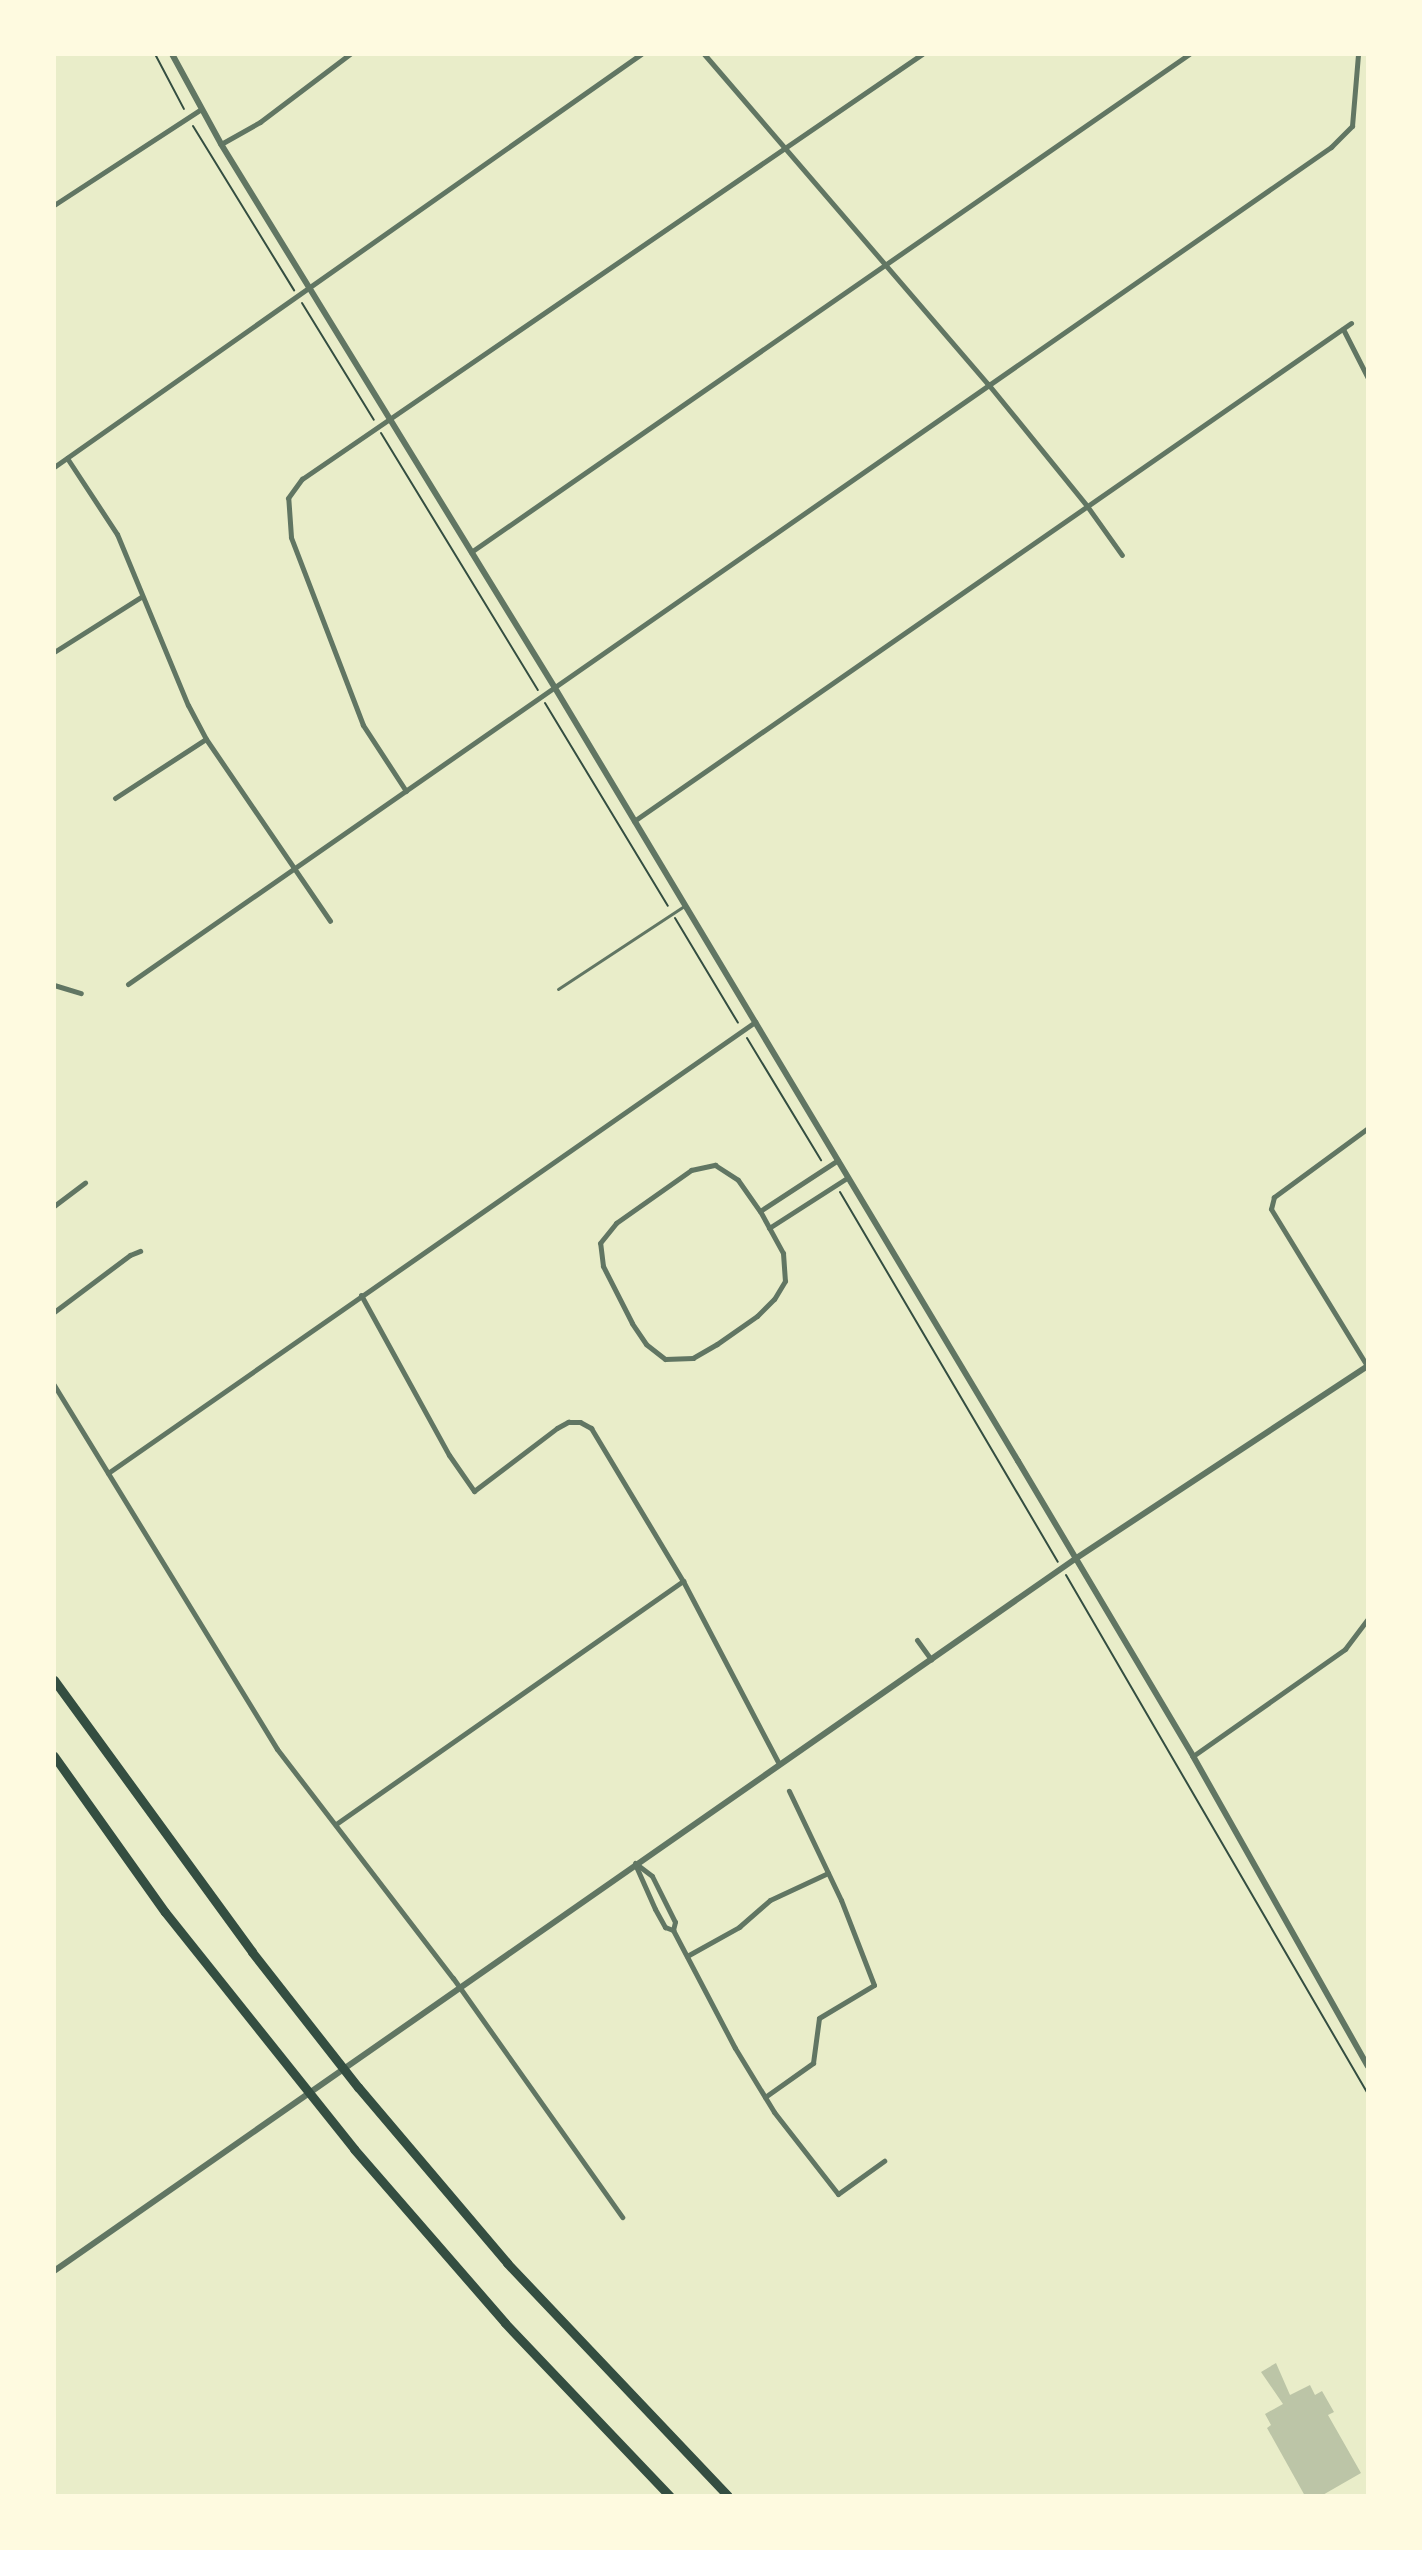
<!DOCTYPE html>
<html>
<head>
<meta charset="utf-8">
<style>
	body { margin:0 }
	#map { position:relative; width:1422px; height:2550px; overflow:hidden; background:#e9edc9; font-family:Raleway,sans-serif }
	div>[style] { position:absolute }
	[style*='--x'] { left:calc(var(--x)*1px); top:calc(var(--y)*1px); width:calc(var(--w)*1px); rotate:calc(var(--a)*1deg) }
	.building>* { inset:0; background:#bcc5a7 }
	.path>* { height:2px; margin:-1px; padding:0 1px; transform-origin:1px; border-radius:1px; background:#344e41 }
	.service>* { height:3px; margin:-1.5px; padding:0 1.5px; transform-origin:1.5px; border-radius:1.5px; background:#617663 }
	.minor>* { height:5px; margin:-2.5px; padding:0 2.5px; transform-origin:2.5px; border-radius:2.5px; background:#617663 }
	.tertiary>* { height:6px; margin:-3px; padding:0 3px; transform-origin:3px; border-radius:3px; background:#617663 }
	.motorway>* { height:9px; margin:-4.5px; padding:0 4.5px; transform-origin:4.5px; border-radius:4.5px; background:#344e41 }
	span { translate:-50% -50%; white-space:nowrap; text-align:center; line-height:1.15; -webkit-text-stroke:6px #fefae0; paint-order:stroke }
	.frame { position:absolute; inset:0; border:56px solid #fefae0; pointer-events:none }
</style>
</head>
<body>
<div id="map">
	<div class="building">
		<i style="clip-path:polygon(1276px 2363px,1290px 2395px,1310px 2385px,1315px 2395px,1322px 2391px,1334px 2412px,1328px 2415px,1361px 2473px,1321px 2496px,1305px 2496px,1267px 2428px,1271px 2425px,1265px 2414px,1283px 2404px,1261px 2372px)"></i>
	</div>
	<div class="path">
		<i style="--x:155;--y:54;--w:62;--a:62.2"></i>
		<i style="--x:193;--y:126;--w:193;--a:58.4"></i>
		<i style="--x:302;--y:303;--w:137;--a:58.4"></i>
		<i style="--x:381;--y:433;--w:301;--a:58.6"></i>
		<i style="--x:545;--y:703;--w:237;--a:58.8"></i>
		<i style="--x:675;--y:918;--w:122;--a:59"></i>
		<i style="--x:747;--y:1038;--w:143;--a:58.8"></i>
		<i style="--x:840;--y:1192;--w:429;--a:59.5"></i>
		<i style="--x:1066;--y:1575;--w:600;--a:59.81"></i>
	</div>
	<div class="service">
		<i style="--x:558;--y:989;--w:151;--a:-33.4"></i>
	</div>
	<div class="minor">
		<i style="--x:704;--y:54;--w:435;--a:49.3"></i>
		<i style="--x:988;--y:384;--w:157;--a:50.9"></i>
		<i style="--x:1087;--y:506;--w:60;--a:54.5"></i>
		<i style="--x:221;--y:144;--w:45;--a:-29.4"></i>
		<i style="--x:260;--y:122;--w:113;--a:-37.1"></i>
		<i style="--x:54;--y:205;--w:176;--a:-33.1"></i>
		<i style="--x:1343;--y:329;--w:55;--a:63"></i>
		<i style="--x:67;--y:458;--w:91;--a:56.7"></i>
		<i style="--x:117;--y:534;--w:185;--a:67.5"></i>
		<i style="--x:188;--y:705;--w:38;--a:62"></i>
		<i style="--x:206;--y:739;--w:220;--a:55.7"></i>
		<i style="--x:54;--y:467;--w:718;--a:-35.13"></i>
		<i style="--x:471;--y:552;--w:874;--a:-34.74"></i>
		<i style="--x:54;--y:652;--w:103;--a:-32.3"></i>
		<i style="--x:406;--y:791;--w:79;--a:-123.1"></i>
		<i style="--x:363;--y:725;--w:201;--a:-111"></i>
		<i style="--x:291;--y:537;--w:39;--a:-94"></i>
		<i style="--x:288;--y:498;--w:24;--a:-54"></i>
		<i style="--x:302;--y:479;--w:752;--a:-34.43"></i>
		<i style="--x:115;--y:798;--w:108;--a:-33"></i>
		<i style="--x:634;--y:821;--w:873;--a:-34.78"></i>
		<i style="--x:128;--y:984;--w:1466;--a:-34.83"></i>
		<i style="--x:1331;--y:147;--w:30;--a:-45"></i>
		<i style="--x:1352;--y:126;--w:72;--a:-85.2"></i>
		<i style="--x:54;--y:985;--w:28;--a:17"></i>
		<i style="--x:1368;--y:1128;--w:117;--a:143.7"></i>
		<i style="--x:1274;--y:1197;--w:12;--a:104"></i>
		<i style="--x:1271;--y:1209;--w:185;--a:58.5"></i>
		<i style="--x:715;--y:1165;--w:27;--a:33"></i>
		<i style="--x:738;--y:1180;--w:38;--a:55"></i>
		<i style="--x:760;--y:1211;--w:48;--a:61.3"></i>
		<i style="--x:783;--y:1253;--w:28;--a:86"></i>
		<i style="--x:785;--y:1281;--w:21;--a:121"></i>
		<i style="--x:774;--y:1299;--w:24;--a:135"></i>
		<i style="--x:757;--y:1316;--w:49;--a:145"></i>
		<i style="--x:717;--y:1344;--w:28;--a:150"></i>
		<i style="--x:693;--y:1358;--w:28;--a:178"></i>
		<i style="--x:665;--y:1359;--w:24;--a:-142"></i>
		<i style="--x:646;--y:1344;--w:25;--a:-124"></i>
		<i style="--x:632;--y:1323;--w:64;--a:-117"></i>
		<i style="--x:603;--y:1266;--w:23;--a:-97"></i>
		<i style="--x:600;--y:1243;--w:26;--a:-51"></i>
		<i style="--x:616;--y:1223;--w:92;--a:-35.2"></i>
		<i style="--x:691;--y:1170;--w:25;--a:-12"></i>
		<i style="--x:54;--y:1206;--w:39;--a:-37"></i>
		<i style="--x:760;--y:1211;--w:93;--a:-33.2"></i>
		<i style="--x:769;--y:1228;--w:93;--a:-32.7"></i>
		<i style="--x:361;--y:1295;--w:183;--a:61.2"></i>
		<i style="--x:449;--y:1455;--w:44;--a:55.2"></i>
		<i style="--x:474;--y:1491;--w:104;--a:-37.2"></i>
		<i style="--x:557;--y:1428;--w:13;--a:-29"></i>
		<i style="--x:568;--y:1422;--w:12;--a:0"></i>
		<i style="--x:580;--y:1422;--w:13;--a:29"></i>
		<i style="--x:591;--y:1428;--w:179;--a:59"></i>
		<i style="--x:683;--y:1581;--w:207;--a:62.3"></i>
		<i style="--x:54;--y:1312;--w:95;--a:-36.9"></i>
		<i style="--x:130;--y:1255;--w:11;--a:-22"></i>
		<i style="--x:54;--y:1385;--w:427;--a:58.5"></i>
		<i style="--x:277;--y:1749;--w:289;--a:52.5"></i>
		<i style="--x:453;--y:1978;--w:293;--a:54.7"></i>
		<i style="--x:108;--y:1473;--w:789;--a:-34.88"></i>
		<i style="--x:917;--y:1640;--w:24;--a:54"></i>
		<i style="--x:1193;--y:1756;--w:186;--a:-35.1"></i>
		<i style="--x:1345;--y:1649;--w:38;--a:-53"></i>
		<i style="--x:336;--y:1824;--w:424;--a:-35"></i>
		<i style="--x:635;--y:1863;--w:21;--a:37"></i>
		<i style="--x:652;--y:1876;--w:51;--a:63.4"></i>
		<i style="--x:675;--y:1922;--w:8;--a:104"></i>
		<i style="--x:673;--y:1930;--w:133;--a:62.3"></i>
		<i style="--x:735;--y:2048;--w:75;--a:58.6"></i>
		<i style="--x:774;--y:2112;--w:104;--a:52"></i>
		<i style="--x:838;--y:2194;--w:57;--a:-35.7"></i>
		<i style="--x:635;--y:1864;--w:49;--a:66"></i>
		<i style="--x:655;--y:1909;--w:21;--a:61"></i>
		<i style="--x:665;--y:1927;--w:9;--a:21"></i>
		<i style="--x:687;--y:1956;--w:60;--a:-29.1"></i>
		<i style="--x:739;--y:1927;--w:41;--a:-41.1"></i>
		<i style="--x:770;--y:1900;--w:64;--a:-25"></i>
		<i style="--x:765;--y:2097;--w:59;--a:-35.3"></i>
		<i style="--x:813;--y:2063;--w:45;--a:-82.4"></i>
		<i style="--x:819;--y:2018;--w:64;--a:-31"></i>
		<i style="--x:874;--y:1985;--w:91;--a:-111.2"></i>
		<i style="--x:841;--y:1900;--w:121;--a:-115.5"></i>
	</div>
	<div class="tertiary">
		<i style="--x:172;--y:54;--w:102;--a:61.4"></i>
		<i style="--x:221;--y:144;--w:638;--a:58.45"></i>
		<i style="--x:555;--y:688;--w:901;--a:59.08"></i>
		<i style="--x:1018;--y:1461;--w:343;--a:59.3"></i>
		<i style="--x:1193;--y:1756;--w:356;--a:60.6"></i>
		<i style="--x:54;--y:2271;--w:1245;--a:-34.89"></i>
		<i style="--x:1075;--y:1559;--w:351;--a:-33.4"></i>
	</div>
	<div class="motorway">
		<i style="--x:54;--y:1680;--w:336;--a:53.9"></i>
		<i style="--x:252;--y:1952;--w:172;--a:51.9"></i>
		<i style="--x:358;--y:2087;--w:231;--a:49.7"></i>
		<i style="--x:507;--y:2263;--w:321;--a:46.5"></i>
		<i style="--x:54;--y:1756;--w:191;--a:54.6"></i>
		<i style="--x:165;--y:1912;--w:303;--a:51.4"></i>
		<i style="--x:354;--y:2149;--w:230;--a:49"></i>
		<i style="--x:505;--y:2323;--w:239;--a:46.4"></i>
	</div>
	<div class="frame"></div>
</div>
</body>
</html>
